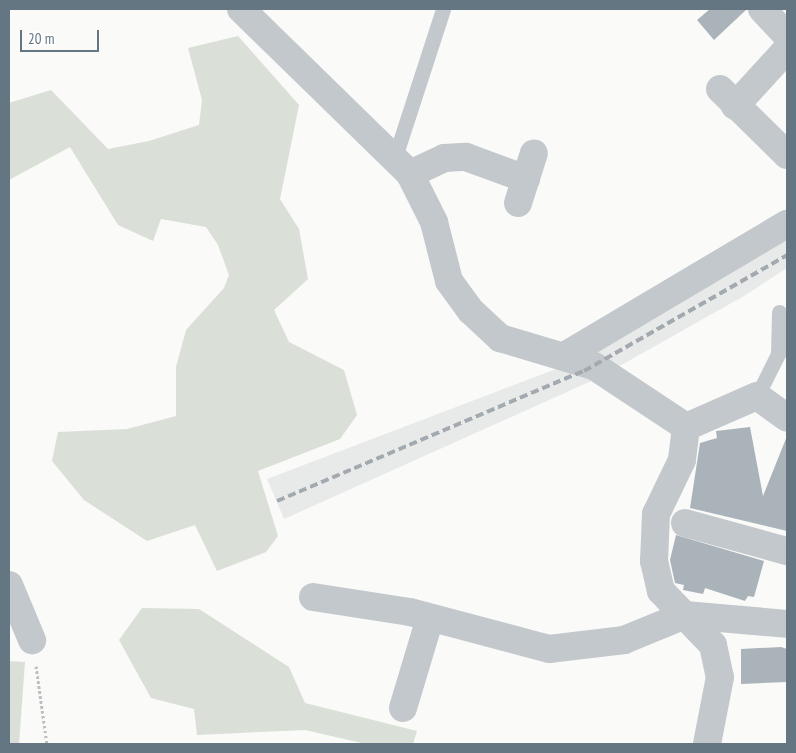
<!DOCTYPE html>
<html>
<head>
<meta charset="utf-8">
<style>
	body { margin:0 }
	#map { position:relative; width:796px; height:753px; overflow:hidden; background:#fafaf8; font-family:"PT Sans Narrow",sans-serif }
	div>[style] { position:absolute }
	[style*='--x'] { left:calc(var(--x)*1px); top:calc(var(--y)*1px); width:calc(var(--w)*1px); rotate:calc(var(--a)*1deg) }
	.built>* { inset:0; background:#e8e9e9 }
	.green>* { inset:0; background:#dadfd7 }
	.building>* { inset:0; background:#aab3b9 }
	.path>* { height:3px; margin-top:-1.5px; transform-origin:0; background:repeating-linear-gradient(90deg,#bbbfc2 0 2.5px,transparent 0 5px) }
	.service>* { height:15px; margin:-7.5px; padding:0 7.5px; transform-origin:7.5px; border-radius:7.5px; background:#c3c8cc }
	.minor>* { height:28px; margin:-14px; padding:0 14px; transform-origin:14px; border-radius:14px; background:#c3c8cc }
	.rail>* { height:4px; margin-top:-2px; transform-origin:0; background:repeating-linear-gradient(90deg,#a2aab0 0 8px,transparent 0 12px) }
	span { translate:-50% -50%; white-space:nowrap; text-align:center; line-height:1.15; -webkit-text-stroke:5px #fff; paint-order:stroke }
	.frame { position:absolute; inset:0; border:10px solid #657683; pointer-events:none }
	.scale { position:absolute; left:20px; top:30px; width:79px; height:22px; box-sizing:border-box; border:2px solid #657683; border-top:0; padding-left:6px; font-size:15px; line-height:18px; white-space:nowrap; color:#657683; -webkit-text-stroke:4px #fff; paint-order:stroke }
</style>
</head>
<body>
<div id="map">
	<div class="built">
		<i style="clip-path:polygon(787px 239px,787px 268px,744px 296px,616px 368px,597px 351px)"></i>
		<i style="clip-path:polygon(569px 364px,598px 378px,284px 519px,267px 479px)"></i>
	</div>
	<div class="green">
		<i style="clip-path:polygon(238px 36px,299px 105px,280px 199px,299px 229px,308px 279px,274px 310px,289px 342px,344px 370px,357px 415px,340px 439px,258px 471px,278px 536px,266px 552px,217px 571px,195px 525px,147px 541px,84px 500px,52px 461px,58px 432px,127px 429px,176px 416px,176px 367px,186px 330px,224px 288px,229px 275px,218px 245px,206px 227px,161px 219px,153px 241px,118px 225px,70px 147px,9px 180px,9px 103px,51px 90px,108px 149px,149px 141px,199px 125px,202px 100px,188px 48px)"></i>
		<i style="clip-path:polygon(142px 608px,199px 609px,289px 667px,305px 703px,417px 731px,413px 744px,366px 744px,305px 730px,197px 735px,194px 709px,151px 698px,119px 640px)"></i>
		<i style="clip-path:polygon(9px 661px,25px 662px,19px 744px,9px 744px)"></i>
	</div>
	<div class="building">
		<i style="clip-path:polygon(710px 9px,747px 9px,714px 40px,697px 20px)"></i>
		<i style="clip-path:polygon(750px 427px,763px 496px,787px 436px,787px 531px,690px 508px,700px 443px,717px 438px,716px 431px)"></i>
		<i style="clip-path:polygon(676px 535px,764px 561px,754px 597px,748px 596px,745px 601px,705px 588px,703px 594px,683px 590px,684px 585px,675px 583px,670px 560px)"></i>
		<i style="clip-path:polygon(781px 647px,787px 649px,787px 682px,741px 684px,741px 649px)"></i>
	</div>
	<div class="path">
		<i style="--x:36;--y:666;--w:79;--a:82"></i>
	</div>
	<div class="service">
		<i style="--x:395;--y:157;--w:156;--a:-72"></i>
		<i style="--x:757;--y:396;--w:47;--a:-63.4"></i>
		<i style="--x:778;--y:354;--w:42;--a:-88.6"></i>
	</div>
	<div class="minor">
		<i style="--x:241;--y:9;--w:236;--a:44.3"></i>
		<i style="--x:410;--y:174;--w:54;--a:63.4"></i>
		<i style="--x:434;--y:222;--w:61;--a:75.7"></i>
		<i style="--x:449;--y:281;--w:37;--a:54"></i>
		<i style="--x:471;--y:311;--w:40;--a:43"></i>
		<i style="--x:500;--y:338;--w:98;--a:16.6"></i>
		<i style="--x:594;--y:366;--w:110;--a:33.5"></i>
		<i style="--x:686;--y:427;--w:33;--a:97"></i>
		<i style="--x:682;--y:460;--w:60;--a:115.7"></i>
		<i style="--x:656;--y:514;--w:47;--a:92.4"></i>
		<i style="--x:654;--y:561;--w:31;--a:77"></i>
		<i style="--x:661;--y:591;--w:75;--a:46.1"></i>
		<i style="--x:713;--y:645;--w:33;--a:78"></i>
		<i style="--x:720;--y:677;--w:68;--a:101"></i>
		<i style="--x:762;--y:9;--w:37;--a:47"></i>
		<i style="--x:720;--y:89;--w:94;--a:44.6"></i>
		<i style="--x:735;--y:106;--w:77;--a:-47.6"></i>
		<i style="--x:410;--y:174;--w:38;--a:-25"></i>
		<i style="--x:444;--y:158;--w:22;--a:-3"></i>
		<i style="--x:466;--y:157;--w:64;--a:20.1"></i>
		<i style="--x:518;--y:203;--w:52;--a:-72.3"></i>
		<i style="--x:566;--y:355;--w:257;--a:-30.7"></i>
		<i style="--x:686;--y:427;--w:77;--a:-23.6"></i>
		<i style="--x:757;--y:396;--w:37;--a:36"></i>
		<i style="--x:685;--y:523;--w:106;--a:15.4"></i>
		<i style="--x:9;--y:585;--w:60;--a:67.3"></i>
		<i style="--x:313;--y:597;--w:98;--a:8.8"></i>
		<i style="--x:410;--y:612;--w:144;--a:14.9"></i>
		<i style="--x:549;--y:649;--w:76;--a:-6.8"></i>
		<i style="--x:624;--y:640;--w:66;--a:-22.3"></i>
		<i style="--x:685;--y:615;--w:102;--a:5"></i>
		<i style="--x:403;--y:708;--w:94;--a:-73.3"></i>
	</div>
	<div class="rail">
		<i style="--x:277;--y:501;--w:333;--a:-23"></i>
		<i style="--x:584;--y:371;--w:234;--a:-29.7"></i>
	</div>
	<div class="frame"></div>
	<div class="scale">20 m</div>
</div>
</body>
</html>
